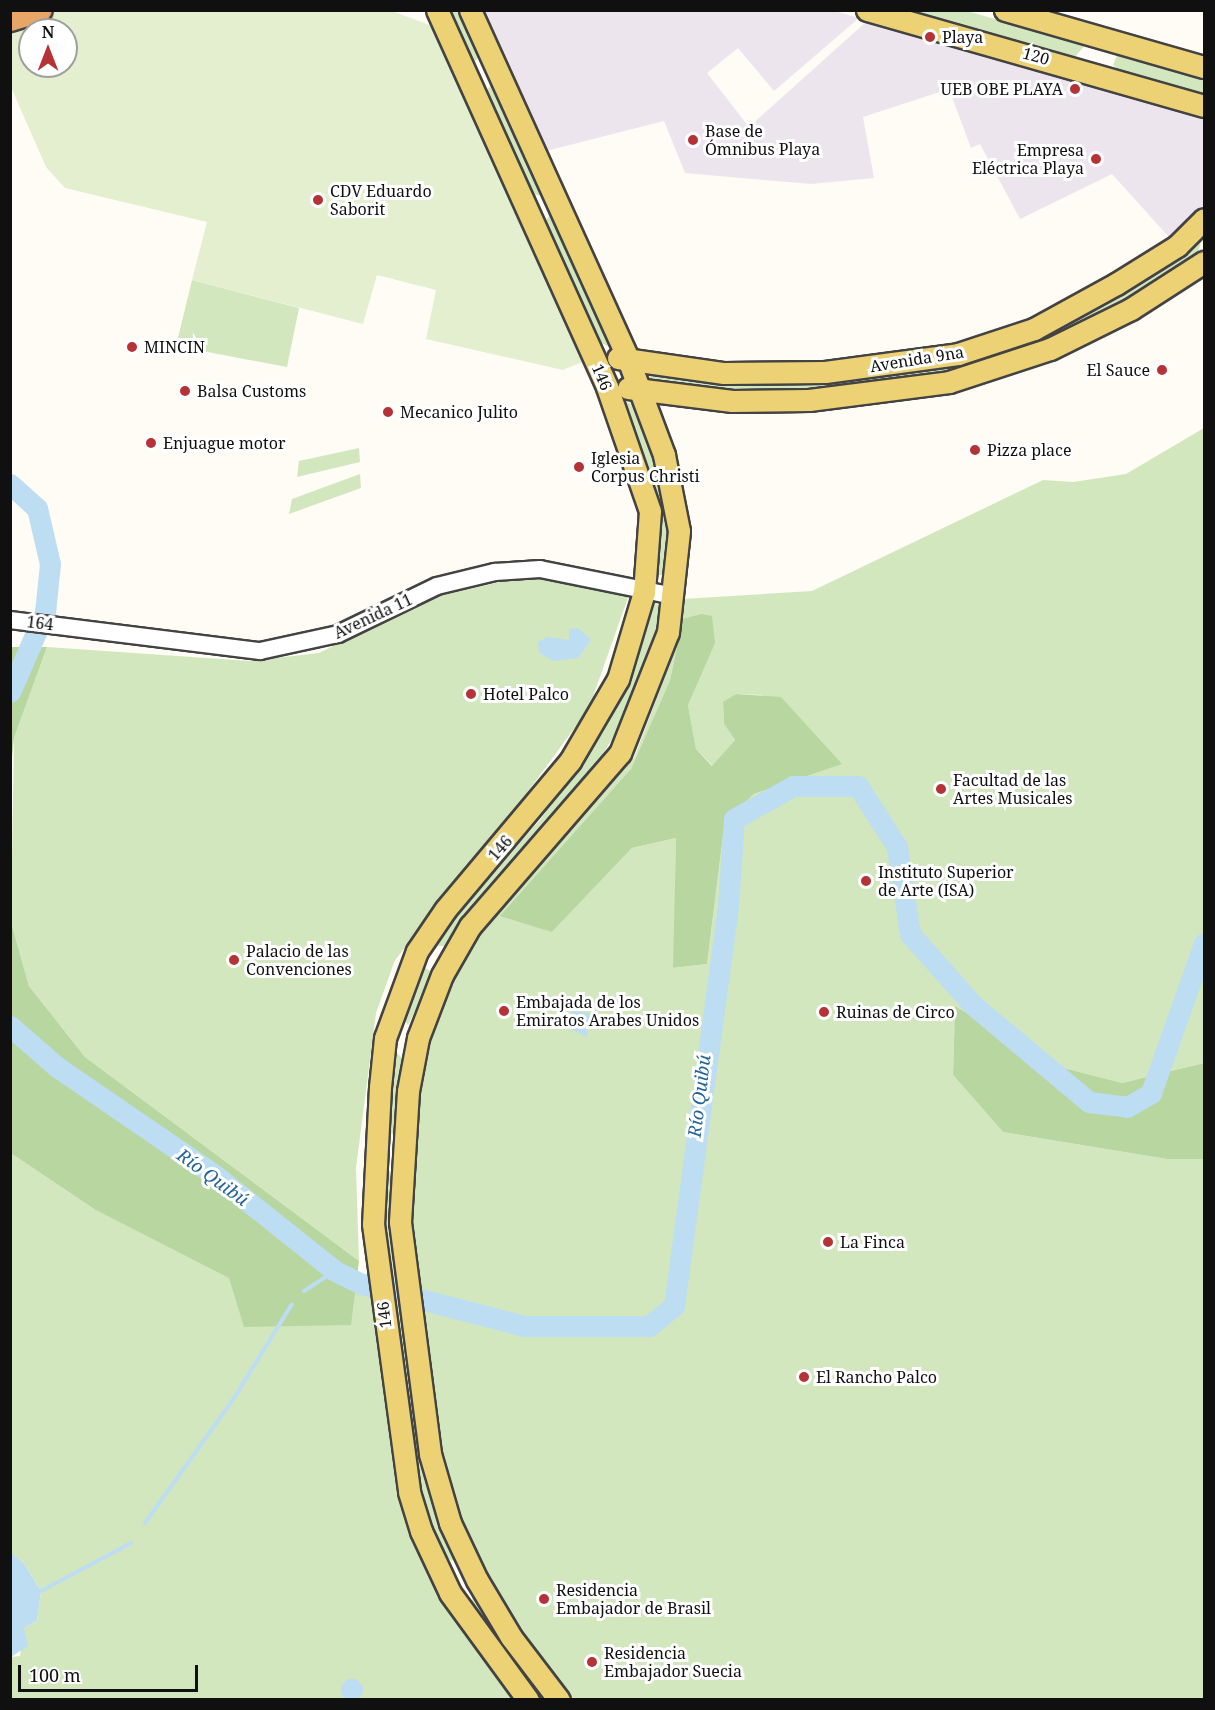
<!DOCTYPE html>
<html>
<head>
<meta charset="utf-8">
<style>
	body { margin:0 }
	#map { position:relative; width:1215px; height:1710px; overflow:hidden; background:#fefcf4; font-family:"Noto Serif",serif }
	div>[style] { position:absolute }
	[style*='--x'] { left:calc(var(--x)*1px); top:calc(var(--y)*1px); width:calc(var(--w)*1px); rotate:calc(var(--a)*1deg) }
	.industrial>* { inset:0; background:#ede5ed }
	.green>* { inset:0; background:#d3e7bf }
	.forest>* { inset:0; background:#b7d6a0 }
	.pitch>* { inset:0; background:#e4efd0 }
	.water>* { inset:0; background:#bcddf2 }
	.round { border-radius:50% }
	.stream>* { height:4px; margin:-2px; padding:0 2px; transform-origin:2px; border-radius:2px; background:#bcddf2 }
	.river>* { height:21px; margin:-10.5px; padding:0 10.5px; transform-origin:10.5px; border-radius:10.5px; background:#bcddf2 }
	.roads { filter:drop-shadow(2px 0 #434343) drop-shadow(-2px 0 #434343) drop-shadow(0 2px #434343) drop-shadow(0 -2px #434343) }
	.minor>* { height:16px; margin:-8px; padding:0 8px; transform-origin:8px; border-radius:8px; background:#fff }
	.major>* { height:21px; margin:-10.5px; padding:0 10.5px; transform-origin:10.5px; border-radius:10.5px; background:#edd275 }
	.highway>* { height:24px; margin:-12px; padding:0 12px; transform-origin:12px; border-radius:12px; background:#e8a568 }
	.dots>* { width:16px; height:16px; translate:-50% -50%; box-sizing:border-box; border:3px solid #fff; border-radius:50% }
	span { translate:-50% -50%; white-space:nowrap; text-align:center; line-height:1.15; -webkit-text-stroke:6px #fff; paint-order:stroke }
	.poi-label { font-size:16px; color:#101010 }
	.left { translate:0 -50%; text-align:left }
	.right { translate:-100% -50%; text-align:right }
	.street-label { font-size:16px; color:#101010 }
	.water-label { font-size:18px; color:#226399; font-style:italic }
	.frame { position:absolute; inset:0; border:12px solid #101010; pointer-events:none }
	.north { position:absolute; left:18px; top:18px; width:60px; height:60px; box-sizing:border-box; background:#fff; border:2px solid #9f9f9f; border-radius:50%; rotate:0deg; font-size:16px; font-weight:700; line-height:24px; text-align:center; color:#101010 }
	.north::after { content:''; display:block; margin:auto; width:21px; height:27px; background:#b53236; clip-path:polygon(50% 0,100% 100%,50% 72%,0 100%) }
	.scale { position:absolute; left:18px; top:1665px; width:180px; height:27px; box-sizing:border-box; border:3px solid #101010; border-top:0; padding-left:8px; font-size:18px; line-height:21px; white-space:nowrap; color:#101010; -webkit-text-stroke:4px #fff; paint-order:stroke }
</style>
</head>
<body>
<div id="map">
	<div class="industrial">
		<i style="clip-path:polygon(831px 10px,859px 18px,774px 91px,738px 48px,707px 73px,749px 127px,876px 13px,1204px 106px,1204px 219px,1177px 246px,1112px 174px,1020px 219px,980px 144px,971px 148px,949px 89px,863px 117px,874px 178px,811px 184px,685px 173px,664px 121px,538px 153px,481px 11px)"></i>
	</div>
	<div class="green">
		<i style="clip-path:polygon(444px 11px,462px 11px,481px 55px,474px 62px)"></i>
		<i style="clip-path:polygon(909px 11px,967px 11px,1085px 45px,1075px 57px)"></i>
		<i style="clip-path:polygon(1118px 53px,1204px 76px,1204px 96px,1120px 71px,1113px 65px)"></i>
		<i style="clip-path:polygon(493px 83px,544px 196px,531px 194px,486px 91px)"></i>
		<i style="clip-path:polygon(550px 215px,557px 217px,612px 348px,597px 341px,544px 223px)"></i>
		<i style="clip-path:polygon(1204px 232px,1198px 252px,1148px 288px,1099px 316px,1015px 354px,1010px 351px)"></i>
		<i style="clip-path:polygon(192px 280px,299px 308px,287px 367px,176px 346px)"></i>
		<i style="clip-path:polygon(977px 357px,981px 364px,971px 367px,917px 378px,796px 391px,721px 391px,650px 382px,649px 377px,659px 372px)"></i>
		<i style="clip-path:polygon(624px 401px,638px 407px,670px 507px,667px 575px,658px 575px,658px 503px)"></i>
		<i style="clip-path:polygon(evenodd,1204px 428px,1204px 1063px,1122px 1083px,1064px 1068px,955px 1006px,953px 1075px,1003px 1132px,1167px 1159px,1204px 1159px,1204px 1699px,559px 1700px,450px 1523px,412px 1347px,408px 1091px,470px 926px,483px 930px,634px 758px,666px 674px,682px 599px,812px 591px,1043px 480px,1073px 482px,1126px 474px,1204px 428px,683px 619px,698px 681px,688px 705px,696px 749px,713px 766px,735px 740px,724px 724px,723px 703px,736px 694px,762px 695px,841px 764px,754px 794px,725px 820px,707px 964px,674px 968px,676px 838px,632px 848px,552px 932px,589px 821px,631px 769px,670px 680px,683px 619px)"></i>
		<i style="clip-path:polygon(359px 448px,360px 462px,297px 477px,299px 461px)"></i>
		<i style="clip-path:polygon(360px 474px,361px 488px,289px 514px,292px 499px)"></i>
		<i style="clip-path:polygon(535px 574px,630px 592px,589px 708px,483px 853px,395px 960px,376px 1013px,356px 1168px,359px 1261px,85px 1057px,29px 986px,11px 922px,14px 738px,47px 647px,250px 661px,319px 653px,431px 598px)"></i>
		<i style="clip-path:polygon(652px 601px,661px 607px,658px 630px,615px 734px,591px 773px,449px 946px,438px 946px,452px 917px,540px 820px,604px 731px)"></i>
		<i style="clip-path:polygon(424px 967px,433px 973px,408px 1025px,402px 1017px)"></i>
		<i style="clip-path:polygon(10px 1037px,354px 1287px,381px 1295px,421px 1531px,528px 1699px,11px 1699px,11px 1657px,20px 1656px,24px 1628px,37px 1621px,41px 1591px,23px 1562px,11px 1553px)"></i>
		<i style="clip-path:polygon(396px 1052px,405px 1061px,398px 1130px,393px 1134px,387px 1132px)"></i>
		<i style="clip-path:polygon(385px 1169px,394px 1173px,415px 1415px,431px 1498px,456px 1555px,452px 1561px,439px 1551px,427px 1524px,414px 1471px,380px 1223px)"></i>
		<i style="clip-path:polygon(473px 1598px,479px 1599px,551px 1699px,539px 1699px,526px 1683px,470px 1604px)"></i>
	</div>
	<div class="forest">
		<i style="clip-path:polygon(701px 614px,712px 616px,715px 643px,688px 705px,696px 749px,712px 766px,735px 740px,724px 724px,723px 702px,736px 694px,781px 697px,842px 764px,754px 794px,725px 820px,707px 964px,673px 968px,676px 838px,632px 848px,552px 932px,500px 916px,631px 769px,670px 680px,683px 619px)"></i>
		<i style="clip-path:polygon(11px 647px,47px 647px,14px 738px,11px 767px)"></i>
		<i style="clip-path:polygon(11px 922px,29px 986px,85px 1057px,359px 1261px,351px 1325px,244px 1327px,229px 1278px,96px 1210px,11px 1153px)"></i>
		<i style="clip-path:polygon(955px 1006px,1064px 1068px,1122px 1083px,1204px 1063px,1204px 1159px,1167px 1159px,1003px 1132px,953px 1075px)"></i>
	</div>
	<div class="pitch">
		<i style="clip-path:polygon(evenodd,40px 10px,389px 10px,446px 31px,594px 357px,563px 370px,426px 339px,436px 290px,377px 275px,363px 324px,192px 280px,207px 222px,65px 188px,46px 167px,11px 87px,10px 19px,40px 10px,30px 30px,66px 30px,66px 66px,30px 66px,30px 30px)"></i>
	</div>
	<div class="water">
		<i style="clip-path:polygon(578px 628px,591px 640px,578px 658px,554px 661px,539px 653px,538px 642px,547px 637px,569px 640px,569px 629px)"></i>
		<i style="clip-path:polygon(572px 1011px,590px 1013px,587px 1037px,570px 1029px)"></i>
		<i style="clip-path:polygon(11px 1553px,23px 1562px,41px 1591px,37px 1621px,24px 1628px,28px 1646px,11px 1657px)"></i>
		<i class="round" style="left:341px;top:1679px;width:22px;height:22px"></i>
	</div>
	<div class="stream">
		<i style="--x:304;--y:1291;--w:37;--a:-33"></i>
		<i style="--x:145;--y:1523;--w:153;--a:-54.5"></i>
		<i style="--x:234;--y:1398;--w:110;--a:-58.3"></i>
		<i style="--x:41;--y:1591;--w:102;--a:-28.1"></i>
	</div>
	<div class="river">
		<i style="--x:10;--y:484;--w:36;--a:42"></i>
		<i style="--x:37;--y:508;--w:57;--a:76.9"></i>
		<i style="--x:50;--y:564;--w:48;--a:95.9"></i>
		<i style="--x:45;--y:612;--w:87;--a:113.6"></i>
		<i style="--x:10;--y:1026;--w:62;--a:41.1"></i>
		<i style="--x:57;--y:1067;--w:193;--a:34.4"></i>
		<i style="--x:216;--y:1176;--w:152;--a:38.6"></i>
		<i style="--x:335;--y:1271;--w:30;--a:26"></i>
		<i style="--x:362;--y:1284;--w:167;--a:14.5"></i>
		<i style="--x:524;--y:1326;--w:125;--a:0"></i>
		<i style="--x:649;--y:1326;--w:32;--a:-39"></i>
		<i style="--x:674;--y:1306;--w:404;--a:-82.3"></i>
		<i style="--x:728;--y:906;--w:87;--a:-86.1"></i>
		<i style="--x:734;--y:819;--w:68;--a:-29.2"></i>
		<i style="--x:793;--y:786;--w:65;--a:0"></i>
		<i style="--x:858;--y:786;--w:72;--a:57.4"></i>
		<i style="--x:897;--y:847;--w:88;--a:81.5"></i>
		<i style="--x:910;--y:934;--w:95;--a:48.4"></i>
		<i style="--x:973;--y:1005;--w:151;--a:39.9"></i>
		<i style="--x:1089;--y:1102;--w:38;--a:7"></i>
		<i style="--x:1127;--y:1107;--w:28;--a:-30"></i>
		<i style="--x:1151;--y:1093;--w:159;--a:-70.5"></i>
	</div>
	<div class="roads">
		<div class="minor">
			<i style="--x:10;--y:620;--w:252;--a:7.1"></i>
			<i style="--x:260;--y:651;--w:80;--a:-12.3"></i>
			<i style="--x:338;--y:634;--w:110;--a:-25.9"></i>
			<i style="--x:437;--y:586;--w:60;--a:-13.6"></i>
			<i style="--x:495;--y:572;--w:45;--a:-3.8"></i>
			<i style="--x:540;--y:569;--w:137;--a:11.4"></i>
		</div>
		<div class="major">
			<i style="--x:437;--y:10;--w:414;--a:65.7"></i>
			<i style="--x:607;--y:387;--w:131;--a:70.9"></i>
			<i style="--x:650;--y:511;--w:81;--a:94.2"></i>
			<i style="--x:644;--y:592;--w:91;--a:106.6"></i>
			<i style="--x:618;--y:679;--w:95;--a:120.3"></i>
			<i style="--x:570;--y:761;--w:194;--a:130"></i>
			<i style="--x:445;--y:910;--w:50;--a:124.3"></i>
			<i style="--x:417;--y:951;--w:93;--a:110.2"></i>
			<i style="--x:385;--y:1038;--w:49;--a:95.8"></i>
			<i style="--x:380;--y:1087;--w:137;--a:92.9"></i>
			<i style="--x:373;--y:1224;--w:270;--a:82.3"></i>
			<i style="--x:409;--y:1492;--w:41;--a:72.9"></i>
			<i style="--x:421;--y:1531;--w:68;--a:64.9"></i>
			<i style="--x:450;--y:1593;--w:132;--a:53.9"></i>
			<i style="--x:470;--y:10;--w:383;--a:65.6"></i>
			<i style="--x:628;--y:359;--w:103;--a:69.4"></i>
			<i style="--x:664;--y:455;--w:77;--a:78.8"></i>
			<i style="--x:679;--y:531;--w:102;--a:96.2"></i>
			<i style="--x:668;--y:632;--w:130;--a:111.6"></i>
			<i style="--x:620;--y:753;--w:229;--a:130.9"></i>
			<i style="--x:470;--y:926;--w:56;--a:119.7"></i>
			<i style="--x:442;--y:975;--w:67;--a:110.9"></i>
			<i style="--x:418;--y:1038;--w:54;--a:100.7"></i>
			<i style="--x:408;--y:1091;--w:131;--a:93.5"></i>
			<i style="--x:400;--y:1222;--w:234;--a:82.6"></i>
			<i style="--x:430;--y:1454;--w:72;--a:73.8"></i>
			<i style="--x:450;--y:1523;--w:63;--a:64.7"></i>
			<i style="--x:477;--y:1580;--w:66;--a:59.2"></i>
			<i style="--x:511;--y:1637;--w:79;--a:52.7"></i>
			<i style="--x:867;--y:10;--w:350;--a:15.9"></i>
			<i style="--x:1005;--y:10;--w:207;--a:16"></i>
			<i style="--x:618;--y:358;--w:107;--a:8.1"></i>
			<i style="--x:724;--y:373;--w:101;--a:-0.6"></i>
			<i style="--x:825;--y:372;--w:134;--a:-7.7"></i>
			<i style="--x:958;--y:354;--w:80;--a:-18.2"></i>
			<i style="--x:1034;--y:329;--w:94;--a:-28.8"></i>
			<i style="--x:1116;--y:284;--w:72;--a:-31.9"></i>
			<i style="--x:1177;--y:246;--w:38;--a:-45"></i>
			<i style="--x:628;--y:388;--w:105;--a:7.1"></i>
			<i style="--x:732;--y:401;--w:77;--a:-0.7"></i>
			<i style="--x:809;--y:400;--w:141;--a:-7.3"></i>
			<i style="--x:949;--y:382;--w:106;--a:-18.1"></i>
			<i style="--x:1050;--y:349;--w:90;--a:-26.3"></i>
			<i style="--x:1131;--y:309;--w:87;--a:-32.8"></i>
		</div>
		<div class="highway">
			<i style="--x:10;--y:19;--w:31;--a:-17"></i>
		</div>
	</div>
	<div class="dots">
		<i style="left:930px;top:37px;background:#b53236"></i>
		<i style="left:1075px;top:89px;background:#b53236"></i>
		<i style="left:693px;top:140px;background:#b53236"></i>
		<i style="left:1096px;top:159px;background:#b53236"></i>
		<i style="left:318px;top:200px;background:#b53236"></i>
		<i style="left:132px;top:347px;background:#b53236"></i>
		<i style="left:1162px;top:370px;background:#b53236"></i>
		<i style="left:185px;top:391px;background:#b53236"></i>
		<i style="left:388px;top:412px;background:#b53236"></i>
		<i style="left:151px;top:443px;background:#b53236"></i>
		<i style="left:975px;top:450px;background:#b53236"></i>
		<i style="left:579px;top:467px;background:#b53236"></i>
		<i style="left:471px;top:694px;background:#b53236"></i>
		<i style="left:941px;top:789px;background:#b53236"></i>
		<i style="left:866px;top:881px;background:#b53236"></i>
		<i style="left:234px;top:960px;background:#b53236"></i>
		<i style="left:504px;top:1011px;background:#b53236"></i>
		<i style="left:824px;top:1012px;background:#b53236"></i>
		<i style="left:828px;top:1242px;background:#b53236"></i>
		<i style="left:804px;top:1377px;background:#b53236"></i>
		<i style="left:544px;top:1599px;background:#b53236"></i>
		<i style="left:592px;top:1662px;background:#b53236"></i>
	</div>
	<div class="poi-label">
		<span class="left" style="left:942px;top:37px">Playa</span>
		<span class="right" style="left:1063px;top:89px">UEB OBE PLAYA</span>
		<span class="left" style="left:705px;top:140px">Base de<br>Ómnibus Playa</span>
		<span class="right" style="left:1084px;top:159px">Empresa<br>Eléctrica Playa</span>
		<span class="left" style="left:330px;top:200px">CDV Eduardo<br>Saborit</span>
		<span class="left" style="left:144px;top:347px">MINCIN</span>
		<span class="right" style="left:1150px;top:370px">El Sauce</span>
		<span class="left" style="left:197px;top:391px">Balsa Customs</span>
		<span class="left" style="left:400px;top:412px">Mecanico Julito</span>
		<span class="left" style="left:163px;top:443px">Enjuague motor</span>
		<span class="left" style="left:987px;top:450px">Pizza place</span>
		<span class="left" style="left:591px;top:467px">Iglesia<br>Corpus Christi</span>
		<span class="left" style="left:483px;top:694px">Hotel Palco</span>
		<span class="left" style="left:953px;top:789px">Facultad de las<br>Artes Musicales</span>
		<span class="left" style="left:878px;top:881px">Instituto Superior<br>de Arte (ISA)</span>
		<span class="left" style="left:246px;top:960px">Palacio de las<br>Convenciones</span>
		<span class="left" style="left:516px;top:1011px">Embajada de los<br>Emiratos Arabes Unidos</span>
		<span class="left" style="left:836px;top:1012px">Ruinas de Circo</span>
		<span class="left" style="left:840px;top:1242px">La Finca</span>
		<span class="left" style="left:816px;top:1377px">El Rancho Palco</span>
		<span class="left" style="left:556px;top:1599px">Residencia<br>Embajador de Brasil</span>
		<span class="left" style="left:604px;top:1662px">Residencia<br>Embajador Suecia</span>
	</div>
	<div class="street-label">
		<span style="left:1036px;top:56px;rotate:16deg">120</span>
		<span style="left:917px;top:359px;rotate:-9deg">Avenida 9na</span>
		<span style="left:602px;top:377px;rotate:67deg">146</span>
		<span style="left:373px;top:616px;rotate:-25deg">Avenida 11</span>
		<span style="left:40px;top:623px;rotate:7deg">164</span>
		<span style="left:500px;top:848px;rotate:-49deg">146</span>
		<span style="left:384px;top:1315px;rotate:-97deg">146</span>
	</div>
	<div class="water-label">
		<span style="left:699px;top:1096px;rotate:-83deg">Río Quibú</span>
		<span style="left:213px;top:1177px;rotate:36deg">Río Quibú</span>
	</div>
	<div class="frame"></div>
	<div class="north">N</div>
	<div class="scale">100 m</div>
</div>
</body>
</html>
